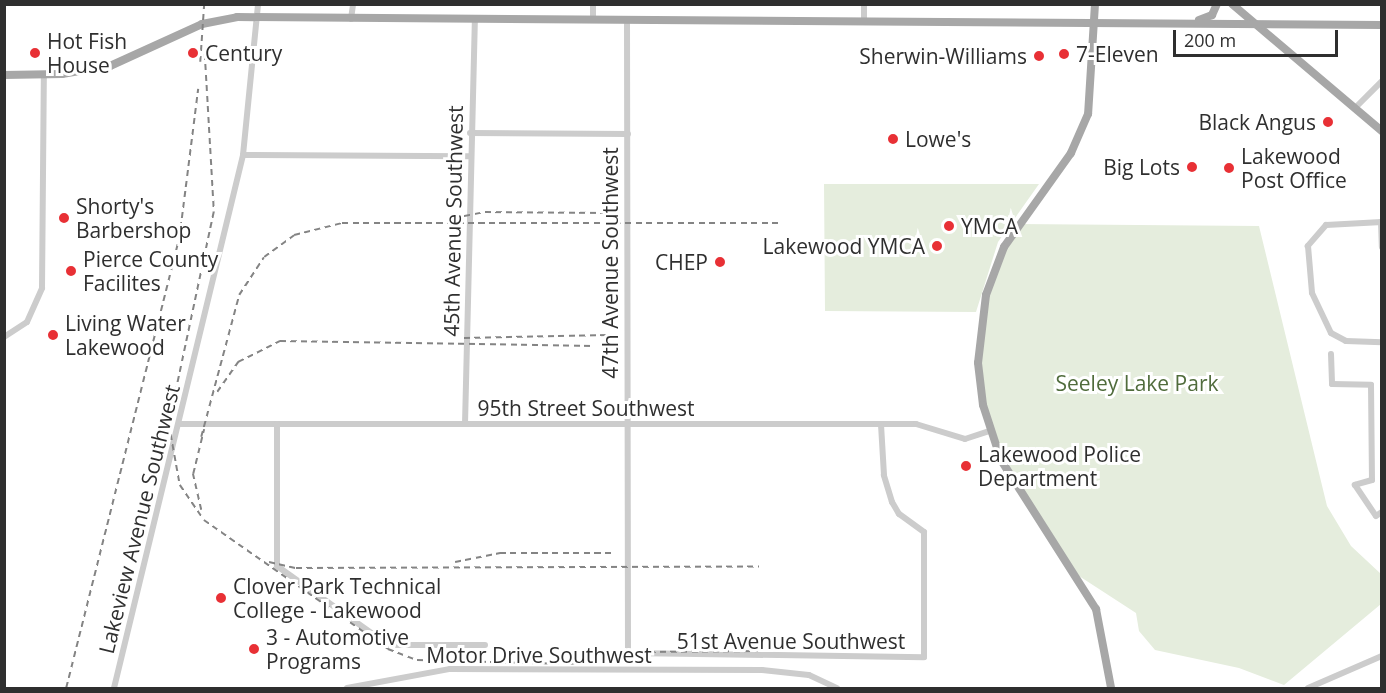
<!DOCTYPE html>
<html>
<head>
<meta charset="utf-8">
<style>
	body { margin:0 }
	#map { position:relative; width:1386px; height:693px; overflow:hidden; background:#fff; font-family:"Open Sans",sans-serif }
	div>[style] { position:absolute }
	[style*='--x'] { left:calc(var(--x)*1px); top:calc(var(--y)*1px); width:calc(var(--w)*1px); rotate:calc(var(--a)*1deg) }
	.green>* { inset:0; background:#e5eddd }
	.minor>* { height:6px; margin:-3px; padding:0 3px; transform-origin:3px; border-radius:3px; background:#ccc }
	.major>* { height:8px; margin:-4px; padding:0 4px; transform-origin:4px; border-radius:4px; background:#a7a7a7 }
	.rail>* { height:1.5px; margin-top:-0.75px; transform-origin:0; background:repeating-linear-gradient(90deg,#848484 0 6px,transparent 0 10.5px) }
	.dots>* { width:16px; height:16px; translate:-50% -50%; box-sizing:border-box; border:3px solid #fff; border-radius:50% }
	span { translate:-50% -50%; white-space:nowrap; text-align:center; line-height:1.15; -webkit-text-stroke:6px #fff; paint-order:stroke }
	.poi-label { font-size:21px; color:#2f2f2f }
	.left { translate:0 -50%; text-align:left }
	.right { translate:-100% -50%; text-align:right }
	.street-label { font-size:21px; color:#2f2f2f }
	.park-label { font-size:21px; color:#506c3c }
	.frame { position:absolute; inset:0; border:6px solid #2f2f2f; pointer-events:none }
	.scale { position:absolute; left:1173px; top:30px; width:165px; height:27px; box-sizing:border-box; border:3px solid #2f2f2f; border-top:0; padding-left:8px; font-size:18px; line-height:21px; white-space:nowrap; color:#2f2f2f; -webkit-text-stroke:4px #fff; paint-order:stroke }
</style>
</head>
<body>
<div id="map">
	<div class="green">
		<i style="clip-path:polygon(824px 184px,1039px 184px,998px 242px,976px 312px,825px 311px)"></i>
		<i style="clip-path:polygon(1017px 224px,1259px 226px,1327px 506px,1351px 546px,1381px 574px,1381px 604px,1284px 685px,1239px 668px,1155px 650px,1139px 631px,1136px 613px,1079px 576px,1016px 486px,990px 431px,978px 363px,983px 308px)"></i>
	</div>
	<div class="minor">
		<i style="--x:351;--y:19;--w:15;--a:-82"></i>
		<i style="--x:593;--y:20;--w:16;--a:-90"></i>
		<i style="--x:627;--y:20;--w:633;--a:89.91"></i>
		<i style="--x:628;--y:653;--w:296;--a:0.8"></i>
		<i style="--x:924;--y:657;--w:125;--a:-90"></i>
		<i style="--x:924;--y:532;--w:31;--a:-144"></i>
		<i style="--x:899;--y:514;--w:14;--a:-120"></i>
		<i style="--x:892;--y:502;--w:28;--a:-107"></i>
		<i style="--x:884;--y:475;--w:51;--a:-93.4"></i>
		<i style="--x:864;--y:21;--w:17;--a:-90"></i>
		<i style="--x:1355;--y:108;--w:38;--a:-45"></i>
		<i style="--x:470;--y:133;--w:158;--a:0.4"></i>
		<i style="--x:243;--y:155;--w:226;--a:0.3"></i>
		<i style="--x:1381;--y:222;--w:25;--a:88"></i>
		<i style="--x:1382;--y:222;--w:56;--a:176.9"></i>
		<i style="--x:1326;--y:225;--w:28;--a:131"></i>
		<i style="--x:1308;--y:246;--w:47;--a:85.1"></i>
		<i style="--x:1312;--y:293;--w:44;--a:64.6"></i>
		<i style="--x:1331;--y:333;--w:17;--a:28"></i>
		<i style="--x:1346;--y:341;--w:36;--a:2"></i>
		<i style="--x:4;--y:337;--w:27;--a:-33"></i>
		<i style="--x:27;--y:322;--w:37;--a:-66"></i>
		<i style="--x:42;--y:288;--w:213;--a:-89.5"></i>
		<i style="--x:1331;--y:354;--w:30;--a:88"></i>
		<i style="--x:1332;--y:384;--w:39;--a:1"></i>
		<i style="--x:1371;--y:385;--w:95;--a:89.4"></i>
		<i style="--x:1372;--y:480;--w:18;--a:164"></i>
		<i style="--x:1355;--y:485;--w:37;--a:56"></i>
		<i style="--x:1376;--y:516;--w:7;--a:-34"></i>
		<i style="--x:179;--y:424;--w:737;--a:0"></i>
		<i style="--x:916;--y:424;--w:51;--a:17"></i>
		<i style="--x:965;--y:439;--w:26;--a:-18"></i>
		<i style="--x:277;--y:424;--w:142;--a:90"></i>
		<i style="--x:277;--y:566;--w:136;--a:35.4"></i>
		<i style="--x:388;--y:645;--w:97;--a:0"></i>
		<i style="--x:465;--y:424;--w:405;--a:-88.6"></i>
		<i style="--x:114;--y:688;--w:548;--a:-76.39"></i>
		<i style="--x:243;--y:155;--w:152;--a:-84.3"></i>
		<i style="--x:347;--y:688;--w:105;--a:-10.5"></i>
		<i style="--x:450;--y:669;--w:312;--a:0.2"></i>
		<i style="--x:762;--y:670;--w:47;--a:6.1"></i>
		<i style="--x:809;--y:675;--w:31;--a:25"></i>
		<i style="--x:1308;--y:688;--w:81;--a:-23.4"></i>
	</div>
	<div class="major">
		<i style="--x:1095;--y:4;--w:110;--a:93.6"></i>
		<i style="--x:1088;--y:114;--w:43;--a:113.6"></i>
		<i style="--x:1071;--y:153;--w:115;--a:125.5"></i>
		<i style="--x:1004;--y:247;--w:51;--a:110.6"></i>
		<i style="--x:986;--y:295;--w:68;--a:96.7"></i>
		<i style="--x:978;--y:363;--w:42;--a:83.2"></i>
		<i style="--x:983;--y:405;--w:58;--a:71.9"></i>
		<i style="--x:1001;--y:460;--w:177;--a:57.5"></i>
		<i style="--x:1096;--y:609;--w:80;--a:79.2"></i>
		<i style="--x:1232;--y:4;--w:197;--a:40.3"></i>
		<i style="--x:1199;--y:20;--w:14;--a:-21"></i>
		<i style="--x:1212;--y:15;--w:12;--a:-66"></i>
		<i style="--x:4;--y:75;--w:58;--a:-1"></i>
		<i style="--x:62;--y:74;--w:49;--a:-9.5"></i>
		<i style="--x:110;--y:66;--w:101;--a:-24.5"></i>
		<i style="--x:202;--y:24;--w:36;--a:-11"></i>
		<i style="--x:237;--y:17;--w:1145;--a:0.4"></i>
	</div>
	<div class="rail">
		<i style="--x:205;--y:54;--w:158;--a:86.7"></i>
		<i style="--x:214;--y:212;--w:217;--a:102"></i>
		<i style="--x:169;--y:424;--w:62;--a:79.8"></i>
		<i style="--x:180;--y:485;--w:42;--a:55.6"></i>
		<i style="--x:204;--y:520;--w:225;--a:35"></i>
		<i style="--x:388;--y:649;--w:31;--a:21"></i>
		<i style="--x:417;--y:660;--w:153;--a:1.5"></i>
		<i style="--x:570;--y:664;--w:70;--a:-9.9"></i>
		<i style="--x:639;--y:652;--w:127;--a:-0.5"></i>
		<i style="--x:200;--y:62;--w:58;--a:-86.1"></i>
		<i style="--x:454;--y:218;--w:32;--a:-11"></i>
		<i style="--x:485;--y:212;--w:122;--a:0.5"></i>
		<i style="--x:464;--y:338;--w:145;--a:-1.2"></i>
		<i style="--x:217;--y:392;--w:37;--a:-55"></i>
		<i style="--x:238;--y:362;--w:47;--a:-26.6"></i>
		<i style="--x:280;--y:341;--w:313;--a:0.9"></i>
		<i style="--x:201;--y:437;--w:147;--a:-75"></i>
		<i style="--x:239;--y:295;--w:45;--a:-56.7"></i>
		<i style="--x:264;--y:257;--w:37;--a:-36"></i>
		<i style="--x:294;--y:235;--w:49;--a:-14"></i>
		<i style="--x:342;--y:223;--w:437;--a:0"></i>
		<i style="--x:201;--y:510;--w:37;--a:-103"></i>
		<i style="--x:193;--y:474;--w:46;--a:-76.3"></i>
		<i style="--x:269;--y:562;--w:28;--a:13"></i>
		<i style="--x:296;--y:568;--w:463;--a:-0.2"></i>
		<i style="--x:455;--y:562;--w:46;--a:-11.3"></i>
		<i style="--x:500;--y:553;--w:115;--a:0"></i>
		<i style="--x:66;--y:688;--w:463;--a:-75.9"></i>
		<i style="--x:179;--y:239;--w:151;--a:-82.8"></i>
	</div>
	<div class="dots">
		<i style="left:35px;top:53px;background:#e83035"></i>
		<i style="left:193px;top:53px;background:#e83035"></i>
		<i style="left:1064px;top:54px;background:#e83035"></i>
		<i style="left:1039px;top:56px;background:#e83035"></i>
		<i style="left:1328px;top:122px;background:#e83035"></i>
		<i style="left:893px;top:139px;background:#e83035"></i>
		<i style="left:1192px;top:167px;background:#e83035"></i>
		<i style="left:1229px;top:168px;background:#e83035"></i>
		<i style="left:64px;top:218px;background:#e83035"></i>
		<i style="left:949px;top:226px;background:#e83035"></i>
		<i style="left:937px;top:246px;background:#e83035"></i>
		<i style="left:720px;top:262px;background:#e83035"></i>
		<i style="left:71px;top:271px;background:#e83035"></i>
		<i style="left:53px;top:335px;background:#e83035"></i>
		<i style="left:966px;top:466px;background:#e83035"></i>
		<i style="left:221px;top:598px;background:#e83035"></i>
		<i style="left:254px;top:649px;background:#e83035"></i>
	</div>
	<div class="poi-label">
		<span class="left" style="left:47px;top:53px">Hot Fish<br>House</span>
		<span class="left" style="left:205px;top:53px">Century</span>
		<span class="left" style="left:1076px;top:54px">7-Eleven</span>
		<span class="right" style="left:1027px;top:56px">Sherwin-Williams</span>
		<span class="right" style="left:1316px;top:122px">Black Angus</span>
		<span class="left" style="left:905px;top:139px">Lowe's</span>
		<span class="left" style="left:1241px;top:168px">Lakewood<br>Post Office</span>
		<span class="right" style="left:1180px;top:167px">Big Lots</span>
		<span class="left" style="left:76px;top:218px">Shorty's<br>Barbershop</span>
		<span class="left" style="left:961px;top:226px">YMCA</span>
		<span class="right" style="left:925px;top:246px">Lakewood YMCA</span>
		<span class="left" style="left:83px;top:271px">Pierce County<br>Facilites</span>
		<span class="right" style="left:708px;top:262px">CHEP</span>
		<span class="left" style="left:65px;top:335px">Living Water<br>Lakewood</span>
		<span class="left" style="left:978px;top:466px">Lakewood Police<br>Department</span>
		<span class="left" style="left:233px;top:598px">Clover Park Technical<br>College - Lakewood</span>
		<span class="left" style="left:266px;top:649px">3 - Automotive<br>Programs</span>
	</div>
	<div class="street-label">
		<span style="left:453px;top:221px;rotate:-89deg">45th Avenue Southwest</span>
		<span style="left:610px;top:263px;rotate:-90deg">47th Avenue Southwest</span>
		<span style="left:586px;top:408px">95th Street Southwest</span>
		<span style="left:139px;top:519px;rotate:-76deg">Lakeview Avenue Southwest</span>
		<span style="left:791px;top:641px">51st Avenue Southwest</span>
		<span style="left:539px;top:655px">Motor Drive Southwest</span>
	</div>
	<div class="park-label">
		<span style="left:1137px;top:383px">Seeley Lake Park</span>
	</div>
	<div class="frame"></div>
	<div class="scale">200 m</div>
</div>
</body>
</html>
